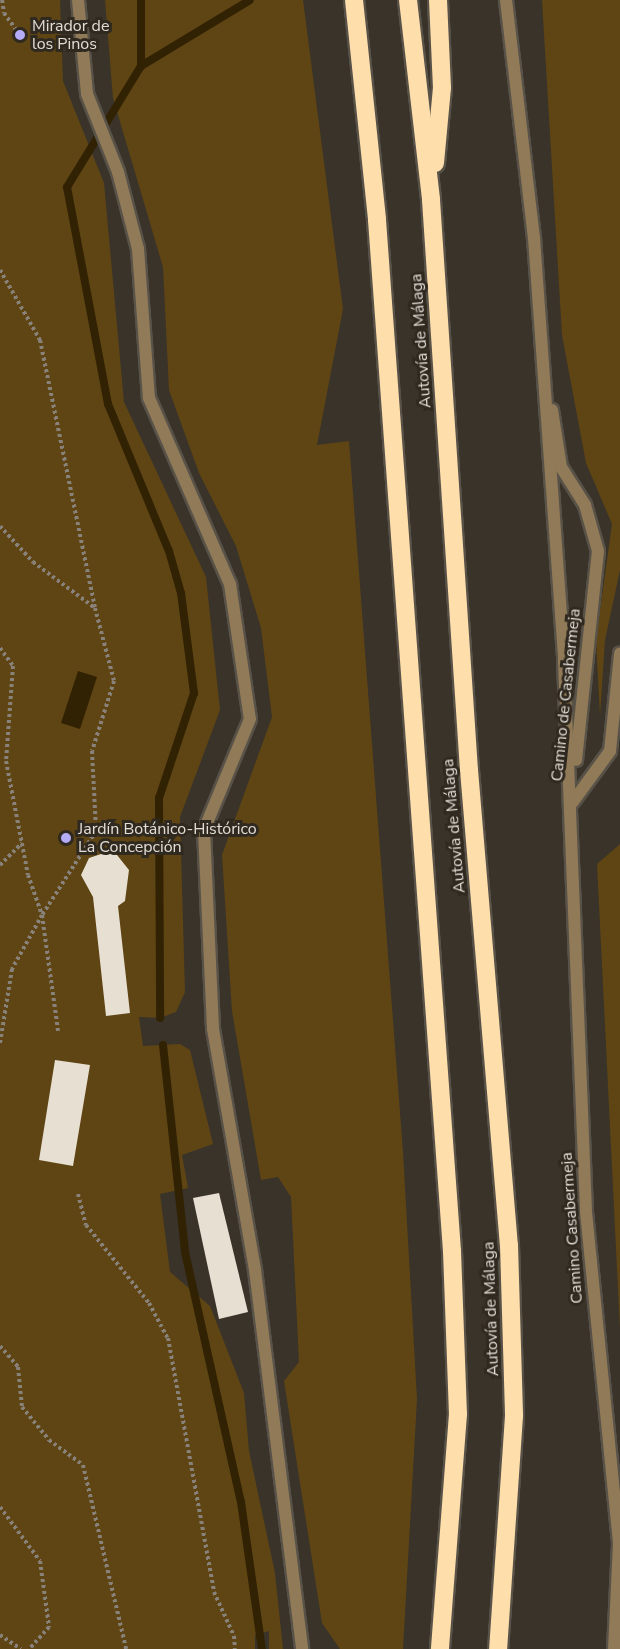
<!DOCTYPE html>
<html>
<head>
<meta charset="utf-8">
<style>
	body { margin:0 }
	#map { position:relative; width:620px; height:1649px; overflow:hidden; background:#3a3329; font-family:"Nunito Sans",sans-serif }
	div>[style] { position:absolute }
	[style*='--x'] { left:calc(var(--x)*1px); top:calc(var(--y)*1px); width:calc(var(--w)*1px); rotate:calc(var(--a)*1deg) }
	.green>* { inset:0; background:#5f4514 }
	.water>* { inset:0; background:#322204 }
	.stream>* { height:8px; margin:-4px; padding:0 4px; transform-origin:4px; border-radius:4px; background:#322204 }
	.building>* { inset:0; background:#e7dfd1 }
	.path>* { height:4px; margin-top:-2px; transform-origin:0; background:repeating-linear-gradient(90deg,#88827a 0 3px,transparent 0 6px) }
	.roads { filter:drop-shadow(2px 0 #585248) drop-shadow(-2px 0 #585248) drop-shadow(0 2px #585248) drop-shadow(0 -2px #585248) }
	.service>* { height:12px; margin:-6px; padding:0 6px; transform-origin:6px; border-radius:6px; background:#907a57 }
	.minor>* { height:12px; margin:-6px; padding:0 6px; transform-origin:6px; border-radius:6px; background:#907a57 }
	.motorway>* { height:18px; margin:-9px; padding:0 9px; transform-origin:9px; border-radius:9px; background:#fedeab }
	.dots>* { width:16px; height:16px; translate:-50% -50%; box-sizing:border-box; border:3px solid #30291f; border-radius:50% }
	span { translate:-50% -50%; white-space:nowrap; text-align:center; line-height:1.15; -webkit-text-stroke:6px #30291f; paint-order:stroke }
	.poi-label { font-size:16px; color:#e2ded7 }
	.left { translate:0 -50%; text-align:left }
	.street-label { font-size:16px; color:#e2ded7 }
</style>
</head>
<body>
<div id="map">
	<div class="green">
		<i style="clip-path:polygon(0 0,60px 0,63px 81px,104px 183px,124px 402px,206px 577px,220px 710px,180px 817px,185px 992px,176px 1012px,160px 1018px,139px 1017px,143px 1046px,180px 1044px,190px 1050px,213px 1144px,182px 1155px,188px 1188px,160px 1194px,170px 1272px,210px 1306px,244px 1393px,249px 1451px,275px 1573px,283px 1649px,269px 1649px,269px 1631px,255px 1635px,255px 1649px,0 1649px)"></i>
		<i style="clip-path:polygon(105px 0,303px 0,343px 309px,317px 445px,349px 441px,403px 1152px,417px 1399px,403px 1649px,340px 1649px,322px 1623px,284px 1381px,299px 1362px,291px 1197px,278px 1177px,261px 1180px,232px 1011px,222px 855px,272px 717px,261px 628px,236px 546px,199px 473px,169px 390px,163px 267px,113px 98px)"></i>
		<i style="clip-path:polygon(542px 0,620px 0,620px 570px,605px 640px,600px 716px,596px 640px,612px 524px,586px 463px,562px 335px)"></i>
		<i style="clip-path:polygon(620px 844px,620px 1329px,597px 864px)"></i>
	</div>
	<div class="water">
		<i style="clip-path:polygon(78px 671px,97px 677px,80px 729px,61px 723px)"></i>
	</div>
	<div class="stream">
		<i style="--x:141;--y:0;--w:66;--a:90"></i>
		<i style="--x:141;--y:66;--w:142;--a:121.4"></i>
		<i style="--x:67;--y:187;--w:221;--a:79.3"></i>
		<i style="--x:108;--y:404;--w:159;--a:67.5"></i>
		<i style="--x:169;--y:551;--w:44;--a:74.1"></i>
		<i style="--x:181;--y:593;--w:101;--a:82.6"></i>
		<i style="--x:194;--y:693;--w:111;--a:108.4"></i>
		<i style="--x:159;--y:798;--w:220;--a:89.7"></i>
		<i style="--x:141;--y:66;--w:127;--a:-31.2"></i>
		<i style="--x:163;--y:1045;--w:208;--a:83.9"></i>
		<i style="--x:185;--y:1252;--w:256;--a:77.4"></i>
		<i style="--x:241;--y:1502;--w:148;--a:81.9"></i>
	</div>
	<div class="building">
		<i style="clip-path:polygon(107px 852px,117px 855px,129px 870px,125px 901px,118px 906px,130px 1013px,106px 1016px,93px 897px,81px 875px,89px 858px)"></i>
		<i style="clip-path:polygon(55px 1060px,90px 1065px,73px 1166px,39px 1160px)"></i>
		<i style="clip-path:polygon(219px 1193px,248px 1312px,219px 1319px,193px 1198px)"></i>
	</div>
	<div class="path">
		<i style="--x:2;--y:0;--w:13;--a:81"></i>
		<i style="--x:4;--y:13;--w:27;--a:54"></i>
		<i style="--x:0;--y:270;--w:81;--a:60.3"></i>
		<i style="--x:40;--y:340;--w:273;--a:78.4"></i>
		<i style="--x:0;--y:526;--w:49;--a:47.5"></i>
		<i style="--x:33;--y:562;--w:77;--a:36.6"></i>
		<i style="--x:95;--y:608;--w:75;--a:75.4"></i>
		<i style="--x:114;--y:681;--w:73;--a:107.4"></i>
		<i style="--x:92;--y:751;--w:80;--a:87.1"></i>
		<i style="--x:96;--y:831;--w:100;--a:122.7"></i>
		<i style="--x:42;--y:915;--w:117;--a:82.1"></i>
		<i style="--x:0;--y:648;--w:22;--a:54"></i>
		<i style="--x:13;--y:666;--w:95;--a:94.2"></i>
		<i style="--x:6;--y:761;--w:116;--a:79.1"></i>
		<i style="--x:28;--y:875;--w:42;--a:70.7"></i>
		<i style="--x:42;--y:915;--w:62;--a:119.1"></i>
		<i style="--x:12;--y:969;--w:75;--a:99.2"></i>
		<i style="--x:0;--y:865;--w:31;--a:-45"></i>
		<i style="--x:78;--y:1194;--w:32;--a:76"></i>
		<i style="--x:86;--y:1225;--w:100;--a:51.1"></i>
		<i style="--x:149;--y:1303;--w:40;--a:62"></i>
		<i style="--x:168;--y:1338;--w:258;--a:79.7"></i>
		<i style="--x:214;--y:1592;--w:48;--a:65.6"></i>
		<i style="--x:234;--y:1636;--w:13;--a:86"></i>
		<i style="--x:0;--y:1346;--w:28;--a:49"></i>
		<i style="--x:18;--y:1367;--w:40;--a:84.3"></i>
		<i style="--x:22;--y:1407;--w:43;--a:50.7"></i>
		<i style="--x:49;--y:1440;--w:42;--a:36.3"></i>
		<i style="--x:83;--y:1465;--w:189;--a:76.8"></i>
		<i style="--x:0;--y:1507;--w:67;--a:53.5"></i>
		<i style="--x:40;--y:1561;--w:67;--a:82.2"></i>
		<i style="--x:49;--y:1627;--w:30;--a:132"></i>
		<i style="--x:0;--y:1635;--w:25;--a:34"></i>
	</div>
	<div class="roads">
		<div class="service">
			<i style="--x:572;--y:803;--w:64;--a:-53.8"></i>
			<i style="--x:610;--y:751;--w:98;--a:-84.1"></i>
		</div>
		<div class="minor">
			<i style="--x:78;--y:0;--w:94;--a:84.5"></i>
			<i style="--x:87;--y:94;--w:84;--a:68.3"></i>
			<i style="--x:118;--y:172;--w:80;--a:75.4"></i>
			<i style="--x:138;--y:249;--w:149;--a:85.8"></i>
			<i style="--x:149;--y:398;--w:203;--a:66.5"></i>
			<i style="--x:230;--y:584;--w:136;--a:81.6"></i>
			<i style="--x:250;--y:719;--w:120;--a:112.5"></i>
			<i style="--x:204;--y:830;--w:199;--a:87.4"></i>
			<i style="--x:213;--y:1029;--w:245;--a:80.1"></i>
			<i style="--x:255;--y:1270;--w:382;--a:82.9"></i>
			<i style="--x:506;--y:0;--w:240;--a:83.3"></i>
			<i style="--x:534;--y:238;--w:424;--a:85.9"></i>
			<i style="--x:564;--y:661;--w:551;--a:87.71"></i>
			<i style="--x:586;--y:1212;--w:334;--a:84.3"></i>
			<i style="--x:619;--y:1544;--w:105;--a:92.7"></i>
			<i style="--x:552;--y:410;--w:58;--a:81"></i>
			<i style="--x:561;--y:467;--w:45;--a:57.7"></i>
			<i style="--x:585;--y:505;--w:48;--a:74.2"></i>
			<i style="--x:598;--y:551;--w:210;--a:96"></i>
		</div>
		<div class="motorway">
			<i style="--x:354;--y:0;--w:221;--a:84"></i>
			<i style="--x:377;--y:220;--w:1034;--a:85.84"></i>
			<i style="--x:452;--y:1251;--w:163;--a:87.9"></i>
			<i style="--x:458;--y:1414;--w:236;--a:94.4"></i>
			<i style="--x:408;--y:0;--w:201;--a:83.4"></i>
			<i style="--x:431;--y:200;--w:571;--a:86.19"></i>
			<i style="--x:469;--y:770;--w:477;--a:85.2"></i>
			<i style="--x:509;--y:1245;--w:171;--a:88.3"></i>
			<i style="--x:514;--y:1416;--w:234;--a:93.9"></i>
			<i style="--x:435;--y:163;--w:75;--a:-84.7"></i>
			<i style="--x:442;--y:88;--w:88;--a:-92.6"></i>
		</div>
	</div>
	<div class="dots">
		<i style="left:20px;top:35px;background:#b5acf8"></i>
		<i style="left:66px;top:838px;background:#b5acf8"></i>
	</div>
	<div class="poi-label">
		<span class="left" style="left:32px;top:35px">Mirador de<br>los Pinos</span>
		<span class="left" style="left:78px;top:838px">Jardín Botánico-Histórico<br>La Concepción</span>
	</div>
	<div class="street-label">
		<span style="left:421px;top:341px;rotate:-94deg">Autovía de Málaga</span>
		<span style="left:566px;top:695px;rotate:-84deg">Camino de Casabermeja</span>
		<span style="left:454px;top:826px;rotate:-95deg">Autovía de Málaga</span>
		<span style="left:572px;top:1228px;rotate:-94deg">Camino Casabermeja</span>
		<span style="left:491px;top:1309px;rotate:-92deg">Autovía de Málaga</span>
	</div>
</div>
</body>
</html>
